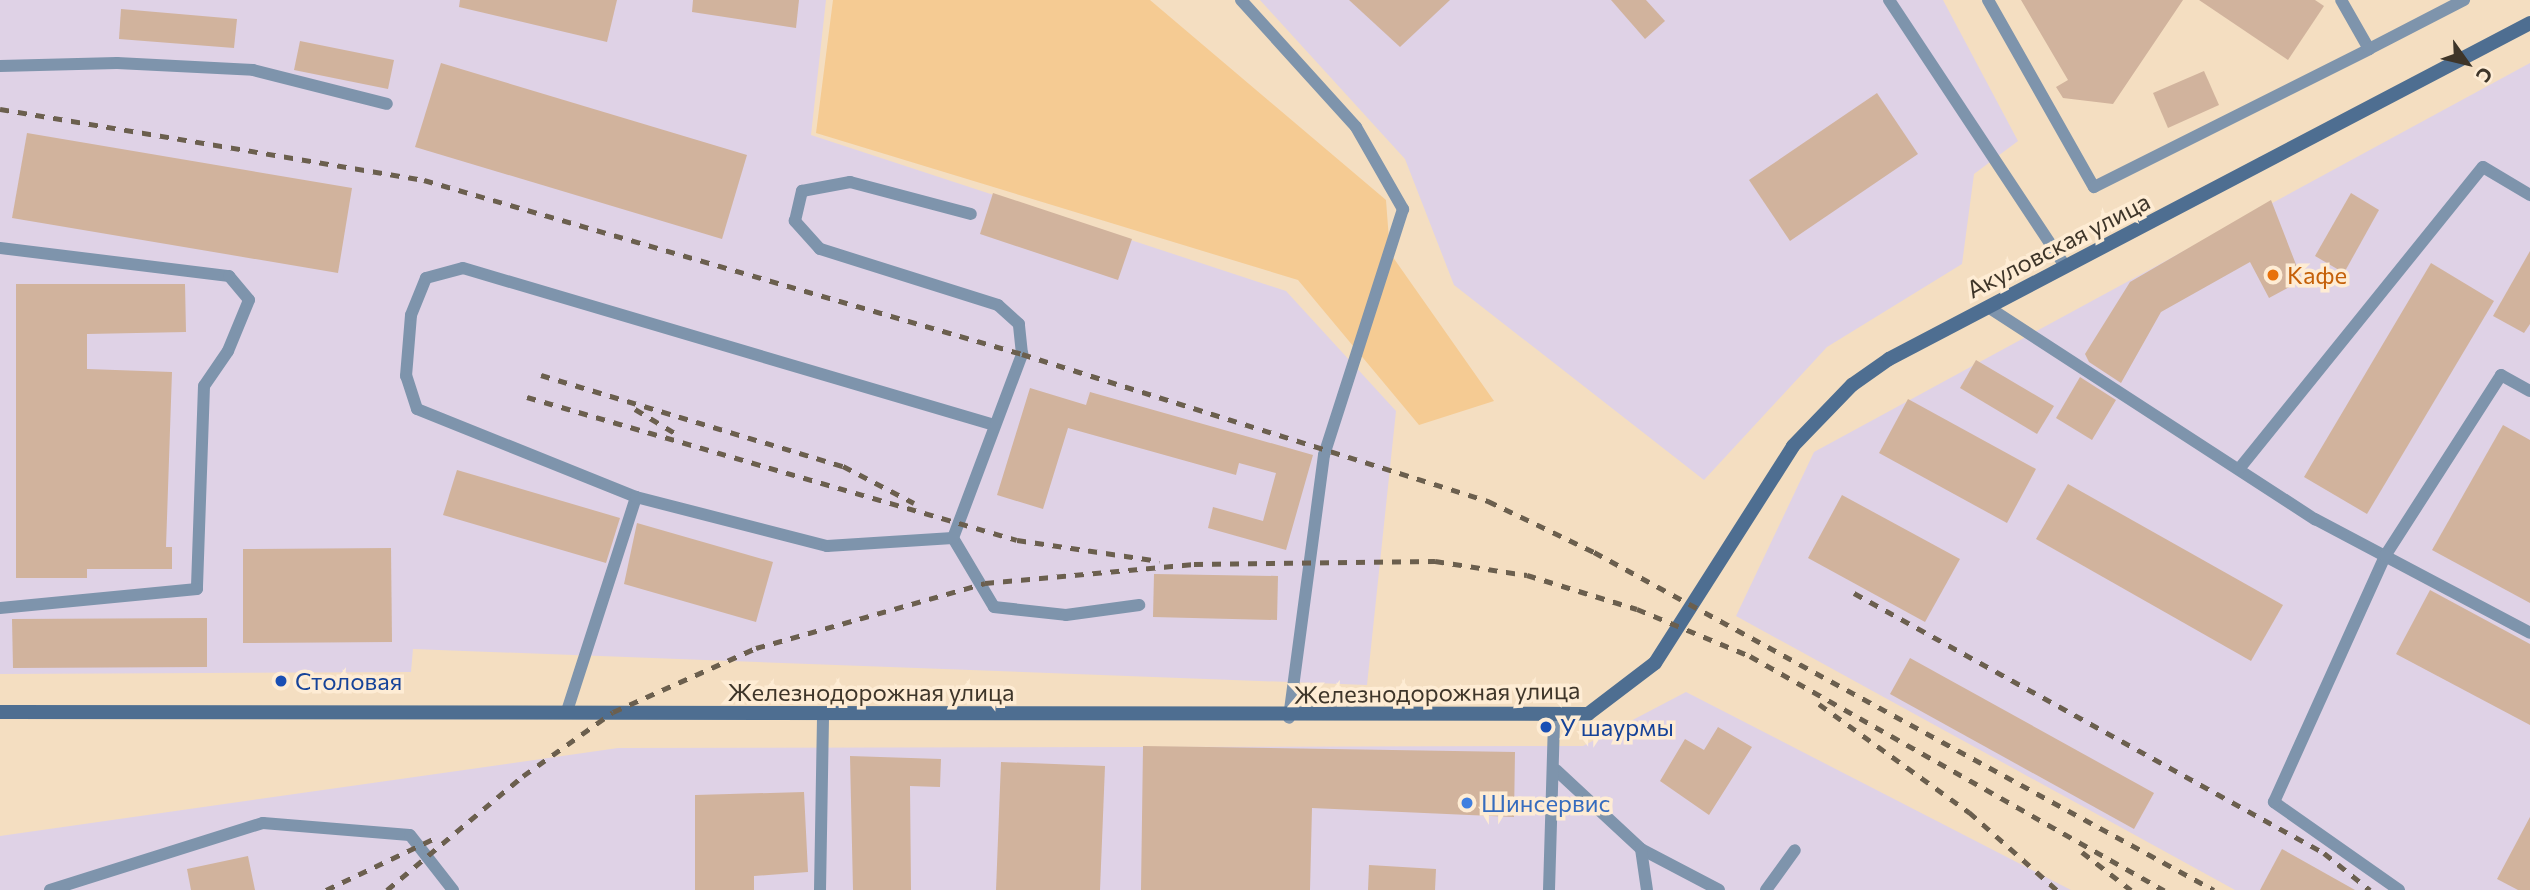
<!DOCTYPE html>
<html>
<head>
<meta charset="utf-8">
<style>
	body { margin:0 }
	#map { position:relative; width:2530px; height:890px; overflow:hidden; background:#f4dec1; font-family:Commissioner,sans-serif }
	div>[style] { position:absolute }
	[style*='--x'] { left:calc(var(--x)*1px); top:calc(var(--y)*1px); width:calc(var(--w)*1px); rotate:calc(var(--a)*1deg) }
	.industrial>* { inset:0; background:#dfd2e6 }
	.green>* { inset:0; background:#f5cb93 }
	.building>* { inset:0; background:#d1b39d }
	.lane>* { height:12px; margin:-6px; padding:0 6px; transform-origin:6px; border-radius:6px; background:#7e94ac }
	.secondary>* { height:14px; margin:-7px; padding:0 7px; transform-origin:7px; border-radius:7px; background:#4e6e91 }
	.rail>* { height:5px; margin-top:-2.5px; transform-origin:0; background:repeating-linear-gradient(90deg,#6b5f4e 0 9px,transparent 0 18px) }
	.dots>* { width:19px; height:19px; translate:-50% -50%; box-sizing:border-box; border:4px solid #feecd4; border-radius:50% }
	span { translate:-50% -50%; white-space:nowrap; text-align:center; line-height:1.15; -webkit-text-stroke:7px #feecd4; paint-order:stroke }
	.street-label { font-size:24px; color:#3e3529 }
	.food-label { font-size:24px; color:#c56008 }
	.left { translate:0 -50%; text-align:left }
	.transit-label { font-size:24px; color:#164399 }
	.shop-label { font-size:24px; color:#366cbe }
	.north { position:absolute; left:2432px; top:28px; width:70px; height:70px; -webkit-text-stroke:5px #feecd4; paint-order:stroke; rotate:124deg; font-size:19px; font-weight:700; line-height:28px; text-align:center; color:#3e3529 }
	.north::after { content:''; display:block; margin:auto; width:24px; height:32px; background:#3e3529; clip-path:polygon(50% 0,100% 100%,50% 72%,0 100%) }
</style>
</head>
<body>
<div id="map">
	<div class="industrial">
		<i style="clip-path:polygon(0 0,826px 0,811px 135px,1286px 291px,1396px 411px,1367px 685px,413px 649px,411px 672px,0 674px)"></i>
		<i style="clip-path:polygon(1260px 0,1943px 0,2018px 141px,1974px 174px,1962px 264px,1827px 347px,1704px 480px,1454px 285px,1405px 159px)"></i>
		<i style="clip-path:polygon(2530px 63px,2530px 890px,2235px 890px,1736px 616px,1814px 452px)"></i>
		<i style="clip-path:polygon(1686px 692px,2071px 890px,0 890px,0 836px,618px 748px,1583px 746px)"></i>
	</div>
	<div class="green">
		<i style="clip-path:polygon(833px 0,1150px 0,1386px 200px,1390px 253px,1494px 401px,1419px 425px,1298px 280px,816px 133px)"></i>
	</div>
	<div class="building">
		<i style="clip-path:polygon(460px 0,617px 0,607px 42px,459px 7px)"></i>
		<i style="clip-path:polygon(693px 0,799px 0,796px 28px,692px 12px)"></i>
		<i style="clip-path:polygon(1349px 0,1450px 0,1400px 47px)"></i>
		<i style="clip-path:polygon(1611px 0,1646px 0,1665px 21px,1645px 39px)"></i>
		<i style="clip-path:polygon(2021px 0,2183px 0,2113px 104px,2063px 98px,2056px 87px,2068px 80px)"></i>
		<i style="clip-path:polygon(2199px 0,2315px 0,2324px 6px,2288px 60px)"></i>
		<i style="clip-path:polygon(121px 9px,237px 19px,234px 48px,119px 39px)"></i>
		<i style="clip-path:polygon(300px 41px,394px 60px,388px 89px,294px 70px)"></i>
		<i style="clip-path:polygon(441px 63px,747px 155px,722px 239px,415px 147px)"></i>
		<i style="clip-path:polygon(2204px 71px,2219px 105px,2168px 128px,2153px 93px)"></i>
		<i style="clip-path:polygon(1877px 93px,1918px 154px,1790px 241px,1749px 180px)"></i>
		<i style="clip-path:polygon(27px 133px,352px 188px,338px 273px,12px 218px)"></i>
		<i style="clip-path:polygon(993px 193px,1132px 239px,1118px 280px,980px 234px)"></i>
		<i style="clip-path:polygon(2351px 193px,2379px 210px,2344px 273px,2315px 256px)"></i>
		<i style="clip-path:polygon(2271px 200px,2302px 280px,2269px 298px,2250px 262px,2161px 312px,2121px 383px,2089px 362px,2085px 354px,2130px 282px)"></i>
		<i style="clip-path:polygon(2530px 251px,2530px 324px,2524px 333px,2493px 316px)"></i>
		<i style="clip-path:polygon(2431px 263px,2494px 301px,2367px 514px,2304px 477px)"></i>
		<i style="clip-path:polygon(16px 284px,185px 284px,186px 332px,87px 334px,87px 369px,172px 372px,166px 547px,172px 547px,172px 569px,87px 569px,87px 578px,16px 578px)"></i>
		<i style="clip-path:polygon(1976px 360px,2054px 406px,2037px 434px,1960px 388px)"></i>
		<i style="clip-path:polygon(2080px 377px,2116px 400px,2092px 440px,2056px 418px)"></i>
		<i style="clip-path:polygon(1030px 388px,1086px 405px,1090px 392px,1313px 455px,1286px 550px,1208px 528px,1213px 507px,1263px 521px,1276px 473px,1239px 463px,1236px 475px,1068px 428px,1043px 509px,997px 495px)"></i>
		<i style="clip-path:polygon(1908px 399px,2036px 469px,2007px 523px,1879px 453px)"></i>
		<i style="clip-path:polygon(2503px 425px,2530px 440px,2530px 603px,2432px 550px)"></i>
		<i style="clip-path:polygon(457px 470px,620px 518px,606px 563px,443px 515px)"></i>
		<i style="clip-path:polygon(2068px 484px,2283px 605px,2251px 661px,2036px 539px)"></i>
		<i style="clip-path:polygon(1842px 495px,1960px 559px,1925px 622px,1808px 558px)"></i>
		<i style="clip-path:polygon(637px 523px,773px 562px,756px 622px,624px 584px)"></i>
		<i style="clip-path:polygon(391px 548px,392px 642px,243px 643px,243px 549px)"></i>
		<i style="clip-path:polygon(1154px 574px,1278px 576px,1277px 620px,1153px 617px)"></i>
		<i style="clip-path:polygon(2430px 590px,2530px 644px,2530px 725px,2396px 654px)"></i>
		<i style="clip-path:polygon(207px 618px,207px 667px,13px 668px,12px 619px)"></i>
		<i style="clip-path:polygon(1910px 658px,2154px 793px,2134px 829px,1890px 694px)"></i>
		<i style="clip-path:polygon(1718px 727px,1752px 747px,1709px 815px,1660px 781px,1685px 739px,1704px 750px)"></i>
		<i style="clip-path:polygon(1143px 746px,1515px 752px,1514px 817px,1312px 808px,1310px 890px,1141px 890px)"></i>
		<i style="clip-path:polygon(850px 756px,941px 759px,940px 787px,910px 786px,911px 890px,853px 890px)"></i>
		<i style="clip-path:polygon(1001px 762px,1105px 766px,1100px 890px,996px 890px)"></i>
		<i style="clip-path:polygon(804px 792px,808px 872px,754px 876px,754px 890px,695px 890px,695px 795px)"></i>
		<i style="clip-path:polygon(2530px 817px,2530px 890px,2518px 890px,2497px 879px)"></i>
		<i style="clip-path:polygon(2282px 849px,2355px 890px,2260px 890px)"></i>
		<i style="clip-path:polygon(248px 856px,255px 890px,191px 890px,187px 869px)"></i>
		<i style="clip-path:polygon(1369px 865px,1436px 869px,1435px 890px,1368px 890px)"></i>
	</div>
	<div class="lane">
		<i style="--x:1241;--y:0;--w:171;--a:47.8"></i>
		<i style="--x:1356;--y:127;--w:95;--a:60.2"></i>
		<i style="--x:1403;--y:209;--w:258;--a:107.8"></i>
		<i style="--x:1324;--y:455;--w:265;--a:97.6"></i>
		<i style="--x:1889;--y:0;--w:320;--a:56.5"></i>
		<i style="--x:1988;--y:0;--w:215;--a:60.5"></i>
		<i style="--x:2094;--y:187;--w:308;--a:-26.6"></i>
		<i style="--x:2369;--y:49;--w:56;--a:-119.7"></i>
		<i style="--x:2369;--y:49;--w:107;--a:-27.3"></i>
		<i style="--x:0;--y:66;--w:117;--a:-1.5"></i>
		<i style="--x:117;--y:63;--w:136;--a:2.9"></i>
		<i style="--x:253;--y:70;--w:138;--a:14.2"></i>
		<i style="--x:0;--y:248;--w:231;--a:7"></i>
		<i style="--x:229;--y:276;--w:31;--a:50"></i>
		<i style="--x:249;--y:300;--w:55;--a:112.4"></i>
		<i style="--x:228;--y:351;--w:42;--a:124.4"></i>
		<i style="--x:204;--y:386;--w:203;--a:92"></i>
		<i style="--x:197;--y:589;--w:198;--a:174.5"></i>
		<i style="--x:1988;--y:307;--w:390;--a:33"></i>
		<i style="--x:2315;--y:519;--w:243;--a:27.9"></i>
		<i style="--x:2239;--y:469;--w:388;--a:-51.1"></i>
		<i style="--x:2483;--y:167;--w:55;--a:30.8"></i>
		<i style="--x:636;--y:497;--w:236;--a:-158.1"></i>
		<i style="--x:417;--y:409;--w:35;--a:-108"></i>
		<i style="--x:406;--y:376;--w:61;--a:-85.3"></i>
		<i style="--x:411;--y:315;--w:40;--a:-68"></i>
		<i style="--x:426;--y:278;--w:38;--a:-15"></i>
		<i style="--x:463;--y:268;--w:554;--a:16.47"></i>
		<i style="--x:953;--y:538;--w:80;--a:59.3"></i>
		<i style="--x:994;--y:607;--w:72;--a:6.3"></i>
		<i style="--x:1066;--y:615;--w:74;--a:-7.8"></i>
		<i style="--x:567;--y:711;--w:225;--a:-72.1"></i>
		<i style="--x:636;--y:497;--w:197;--a:14.4"></i>
		<i style="--x:827;--y:546;--w:126;--a:-3.6"></i>
		<i style="--x:953;--y:538;--w:197;--a:-69.4"></i>
		<i style="--x:1022;--y:354;--w:30;--a:-96"></i>
		<i style="--x:1019;--y:324;--w:28;--a:-138"></i>
		<i style="--x:998;--y:305;--w:187;--a:-162.5"></i>
		<i style="--x:820;--y:249;--w:38;--a:-132"></i>
		<i style="--x:795;--y:221;--w:31;--a:-77"></i>
		<i style="--x:802;--y:191;--w:49;--a:-10.6"></i>
		<i style="--x:850;--y:182;--w:125;--a:14.8"></i>
		<i style="--x:1556;--y:770;--w:116;--a:42.9"></i>
		<i style="--x:1641;--y:849;--w:88;--a:27.7"></i>
		<i style="--x:1641;--y:849;--w:41;--a:81.7"></i>
		<i style="--x:50;--y:890;--w:223;--a:-17.5"></i>
		<i style="--x:263;--y:823;--w:147;--a:4.7"></i>
		<i style="--x:410;--y:835;--w:70;--a:52"></i>
		<i style="--x:820;--y:890;--w:177;--a:-89"></i>
		<i style="--x:1549;--y:890;--w:173;--a:-88.3"></i>
		<i style="--x:1766;--y:890;--w:49;--a:-54.1"></i>
		<i style="--x:2399;--y:890;--w:153;--a:-144.9"></i>
		<i style="--x:2274;--y:802;--w:270;--a:-65.7"></i>
		<i style="--x:2385;--y:556;--w:215;--a:-57.3"></i>
		<i style="--x:2501;--y:375;--w:33;--a:29"></i>
	</div>
	<div class="secondary">
		<i style="--x:0;--y:712;--w:1588;--a:0.07"></i>
		<i style="--x:1588;--y:714;--w:84;--a:-37.3"></i>
		<i style="--x:1655;--y:663;--w:257;--a:-57.5"></i>
		<i style="--x:1793;--y:446;--w:85;--a:-46"></i>
		<i style="--x:1852;--y:385;--w:45;--a:-35.1"></i>
		<i style="--x:1889;--y:359;--w:724;--a:-27.66"></i>
	</div>
	<div class="rail">
		<i style="--x:0;--y:109;--w:430;--a:9.5"></i>
		<i style="--x:424;--y:180;--w:623;--a:16.22"></i>
		<i style="--x:1022;--y:354;--w:489;--a:17.5"></i>
		<i style="--x:1488;--y:501;--w:118;--a:25.7"></i>
		<i style="--x:1594;--y:552;--w:706;--a:28.6"></i>
		<i style="--x:541;--y:375;--w:315;--a:16.8"></i>
		<i style="--x:843;--y:466;--w:80;--a:27.5"></i>
		<i style="--x:527;--y:397;--w:510;--a:16.27"></i>
		<i style="--x:1017;--y:540;--w:144;--a:8.4"></i>
		<i style="--x:635;--y:409;--w:52;--a:31"></i>
		<i style="--x:1854;--y:593;--w:537;--a:28.95"></i>
		<i style="--x:2324;--y:853;--w:59;--a:38.8"></i>
		<i style="--x:1819;--y:704;--w:185;--a:35.8"></i>
		<i style="--x:1969;--y:812;--w:118;--a:41.6"></i>
		<i style="--x:2082;--y:852;--w:62;--a:37.8"></i>
		<i style="--x:326;--y:890;--w:125;--a:-25.5"></i>
		<i style="--x:387;--y:890;--w:177;--a:-40"></i>
		<i style="--x:523;--y:776;--w:110;--a:-35.4"></i>
		<i style="--x:613;--y:712;--w:157;--a:-24.1"></i>
		<i style="--x:756;--y:648;--w:238;--a:-15.8"></i>
		<i style="--x:985;--y:583;--w:210;--a:-5.2"></i>
		<i style="--x:1194;--y:564;--w:241;--a:-0.7"></i>
		<i style="--x:1435;--y:561;--w:93;--a:8.7"></i>
		<i style="--x:1527;--y:575;--w:115;--a:17.2"></i>
		<i style="--x:1637;--y:609;--w:122;--a:22.6"></i>
		<i style="--x:1750;--y:656;--w:476;--a:29.5"></i>
	</div>
	<div class="dots">
		<i style="left:2273px;top:275px;background:#e8710a"></i>
		<i style="left:281px;top:681px;background:#1a4fb4"></i>
		<i style="left:1546px;top:727px;background:#1a4fb4"></i>
		<i style="left:1467px;top:803px;background:#3f7fe0"></i>
	</div>
	<div class="street-label">
		<span style="left:2058px;top:245px;rotate:-27deg">Акуловская улица</span>
		<span style="left:871px;top:692px">Железнодорожная улица</span>
		<span style="left:1437px;top:692px;rotate:-1deg">Железнодорожная улица</span>
	</div>
	<div class="food-label">
		<span class="left" style="left:2287px;top:275px">Кафе</span>
	</div>
	<div class="transit-label">
		<span class="left" style="left:295px;top:681px">Столовая</span>
		<span class="left" style="left:1560px;top:727px">У шаурмы</span>
	</div>
	<div class="shop-label">
		<span class="left" style="left:1481px;top:803px">Шинсервис</span>
	</div>
	<div class="north">С</div>
</div>
</body>
</html>
